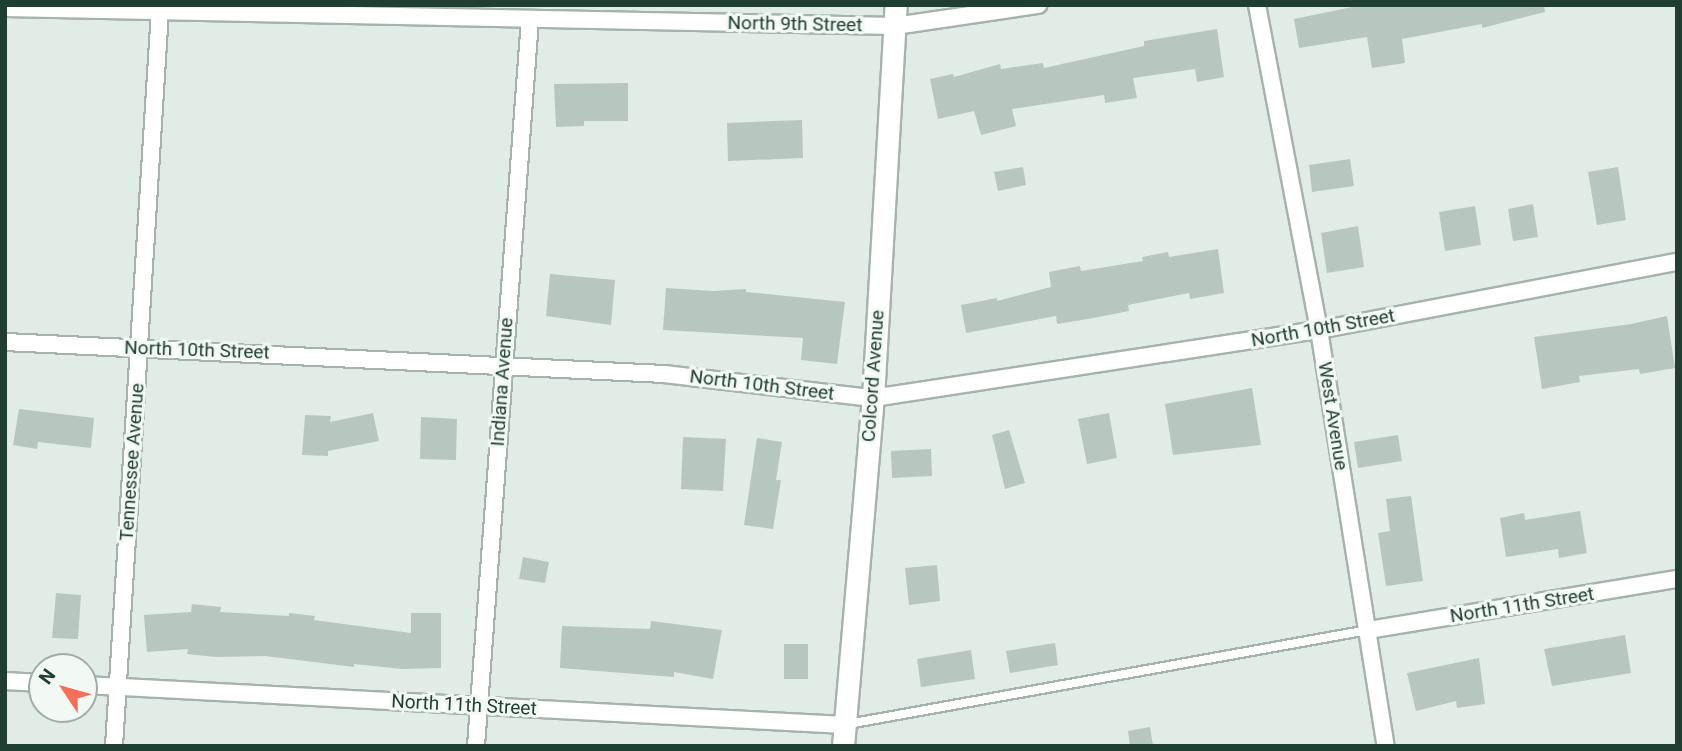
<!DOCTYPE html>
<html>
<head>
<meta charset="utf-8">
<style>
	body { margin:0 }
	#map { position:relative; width:1682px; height:751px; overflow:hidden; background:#e1ece6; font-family:Roboto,sans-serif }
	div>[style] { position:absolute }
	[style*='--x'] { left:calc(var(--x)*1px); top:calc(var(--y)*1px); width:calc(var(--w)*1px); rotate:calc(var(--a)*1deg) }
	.building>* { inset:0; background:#b7c7bf }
	.roads { filter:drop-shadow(2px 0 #a4b4ad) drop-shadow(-2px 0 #a4b4ad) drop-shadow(0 2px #a4b4ad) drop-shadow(0 -2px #a4b4ad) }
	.lane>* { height:8px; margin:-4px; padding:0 4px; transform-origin:4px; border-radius:4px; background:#fff }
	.street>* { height:16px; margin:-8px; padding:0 8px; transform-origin:8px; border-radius:8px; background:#fff }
	.secondary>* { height:21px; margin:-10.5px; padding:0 10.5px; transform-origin:10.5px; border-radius:10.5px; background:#fff }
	span { translate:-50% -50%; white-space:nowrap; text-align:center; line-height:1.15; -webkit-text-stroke:6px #f2f9f5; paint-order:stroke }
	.street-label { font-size:19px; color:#213e33 }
	.frame { position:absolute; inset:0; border:7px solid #213e33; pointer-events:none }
	.north { position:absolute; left:28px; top:653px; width:70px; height:70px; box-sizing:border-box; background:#f2f9f5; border:2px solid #9eaea7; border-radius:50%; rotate:306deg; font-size:19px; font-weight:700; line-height:28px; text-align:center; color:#213e33 }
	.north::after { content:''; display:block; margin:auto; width:24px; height:32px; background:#f66e56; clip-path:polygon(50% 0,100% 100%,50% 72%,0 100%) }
</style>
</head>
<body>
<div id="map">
	<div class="building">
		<i style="clip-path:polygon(1362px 5px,1544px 5px,1545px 12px,1482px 28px,1482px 24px,1402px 39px,1405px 63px,1372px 68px,1367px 37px,1299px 48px,1294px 19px)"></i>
		<i style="clip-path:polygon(1217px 29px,1224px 77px,1197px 82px,1195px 69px,1133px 78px,1137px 98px,1105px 103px,1104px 95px,1012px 109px,1016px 126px,981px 135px,974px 111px,938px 119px,930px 79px,953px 74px,954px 77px,1000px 64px,1001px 69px,1043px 63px,1044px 68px,1144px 46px,1144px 41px)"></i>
		<i style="clip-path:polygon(628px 83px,628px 121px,584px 121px,584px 126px,556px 127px,554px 84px)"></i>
		<i style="clip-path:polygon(802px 120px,803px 158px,728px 161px,727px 123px)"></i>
		<i style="clip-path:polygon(1350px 159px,1354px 186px,1312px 192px,1309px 165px)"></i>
		<i style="clip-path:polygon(1023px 167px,1026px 185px,998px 191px,994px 172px)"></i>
		<i style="clip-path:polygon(1618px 167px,1626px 220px,1597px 225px,1588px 172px)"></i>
		<i style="clip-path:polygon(1533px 204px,1538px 237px,1513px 241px,1508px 209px)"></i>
		<i style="clip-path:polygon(1475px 206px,1481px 245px,1445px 251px,1439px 212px)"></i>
		<i style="clip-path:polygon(1358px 226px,1364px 267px,1327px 273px,1321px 233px)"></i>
		<i style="clip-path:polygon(1218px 249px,1224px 293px,1190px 299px,1189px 293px,1128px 305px,1129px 311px,1088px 319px,1057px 324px,1056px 316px,966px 333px,961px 305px,997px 298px,997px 301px,1051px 287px,1049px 272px,1080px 266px,1081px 271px,1143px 261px,1142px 257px,1168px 252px,1169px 257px)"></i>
		<i style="clip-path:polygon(550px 274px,615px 280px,611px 325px,546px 316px)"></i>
		<i style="clip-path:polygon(666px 288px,713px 291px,746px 289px,746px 292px,845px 302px,837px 364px,801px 360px,803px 338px,663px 330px)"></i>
		<i style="clip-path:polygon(1667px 316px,1675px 368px,1640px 374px,1639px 369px,1579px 376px,1580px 382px,1542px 389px,1534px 337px,1631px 324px)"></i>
		<i style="clip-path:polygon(1252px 388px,1261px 445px,1173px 455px,1165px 404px)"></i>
		<i style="clip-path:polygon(19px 409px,94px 418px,91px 448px,38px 442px,37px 449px,13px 445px)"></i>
		<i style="clip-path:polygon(373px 413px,379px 441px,328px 451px,328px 456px,302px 455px,305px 415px,331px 416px,330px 422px)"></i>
		<i style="clip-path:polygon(1109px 413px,1117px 458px,1087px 464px,1078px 419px)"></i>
		<i style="clip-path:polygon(421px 417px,457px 419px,456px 460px,420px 459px)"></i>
		<i style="clip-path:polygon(1009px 430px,1025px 483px,1005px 489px,992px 435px)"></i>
		<i style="clip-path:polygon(1398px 435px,1402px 461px,1358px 468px,1354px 442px)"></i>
		<i style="clip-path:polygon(683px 437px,726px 439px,723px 491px,681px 489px)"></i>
		<i style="clip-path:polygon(757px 438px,782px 442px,776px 480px,781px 480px,773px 529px,744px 525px)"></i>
		<i style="clip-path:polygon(931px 449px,932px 476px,892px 478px,891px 451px)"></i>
		<i style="clip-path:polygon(1411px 496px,1423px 581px,1386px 586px,1378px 533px,1390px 531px,1386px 499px)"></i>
		<i style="clip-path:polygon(1580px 511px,1587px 553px,1559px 558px,1558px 549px,1506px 557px,1500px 518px,1524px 513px,1525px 520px)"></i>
		<i style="clip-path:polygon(523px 557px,549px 562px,545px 583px,519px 579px)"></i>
		<i style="clip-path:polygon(937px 565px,940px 601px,909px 605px,905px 568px)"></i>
		<i style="clip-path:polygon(56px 593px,81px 595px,78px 639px,52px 638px)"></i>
		<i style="clip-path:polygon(192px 604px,221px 607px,220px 612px,289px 616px,289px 613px,315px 616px,314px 620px,411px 633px,411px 613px,441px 613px,441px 668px,402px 669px,354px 664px,354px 667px,265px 656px,216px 657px,187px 654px,188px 649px,147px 652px,144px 615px,191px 612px)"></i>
		<i style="clip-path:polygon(651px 621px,722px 630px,713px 679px,674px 672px,674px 677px,560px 668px,562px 626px,650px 629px)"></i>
		<i style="clip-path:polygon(1625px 635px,1631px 673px,1552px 686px,1544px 649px)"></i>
		<i style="clip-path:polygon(1055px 643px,1058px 665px,1010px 673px,1006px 651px)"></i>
		<i style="clip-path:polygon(784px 644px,808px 644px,808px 679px,784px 679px)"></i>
		<i style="clip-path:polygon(971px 650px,975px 679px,921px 687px,917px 659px)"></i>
		<i style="clip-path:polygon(1479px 658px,1485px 704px,1457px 708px,1456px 701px,1416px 711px,1407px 673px)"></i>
		<i style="clip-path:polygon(1150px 727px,1153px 746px,1130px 746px,1128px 731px)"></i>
	</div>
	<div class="roads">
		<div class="lane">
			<i style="--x:848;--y:724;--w:528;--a:-10.25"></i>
		</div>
		<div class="street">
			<i style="--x:1257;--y:5;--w:331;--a:79.2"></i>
			<i style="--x:1319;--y:330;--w:421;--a:80.9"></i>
			<i style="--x:5;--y:8;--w:890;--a:1.16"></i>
			<i style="--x:895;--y:26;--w:145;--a:-8.4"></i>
			<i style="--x:5;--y:342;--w:660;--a:2.78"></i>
			<i style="--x:664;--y:374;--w:210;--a:6.6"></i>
			<i style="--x:873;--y:398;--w:451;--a:-8.7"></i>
			<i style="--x:1319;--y:330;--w:364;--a:-10.8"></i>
			<i style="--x:1368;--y:630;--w:313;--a:-9.4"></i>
			<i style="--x:5;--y:681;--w:37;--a:3"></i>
			<i style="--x:84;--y:685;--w:762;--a:3.01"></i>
			<i style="--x:114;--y:746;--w:736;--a:-86.42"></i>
			<i style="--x:476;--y:746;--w:729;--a:-85.75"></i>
		</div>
		<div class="secondary">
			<i style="--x:843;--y:746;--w:349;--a:-85.1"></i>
			<i style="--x:873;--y:398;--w:394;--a:-86.7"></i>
		</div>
	</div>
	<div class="street-label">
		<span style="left:795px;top:24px;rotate:1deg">North 9th Street</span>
		<span style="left:1323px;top:328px;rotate:-10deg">North 10th Street</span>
		<span style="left:197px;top:350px;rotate:2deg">North 10th Street</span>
		<span style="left:873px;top:376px;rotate:-86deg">Colcord Avenue</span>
		<span style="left:502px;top:382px;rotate:-86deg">Indiana Avenue</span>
		<span style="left:762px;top:385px;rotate:7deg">North 10th Street</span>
		<span style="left:1333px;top:416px;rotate:81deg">West Avenue</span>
		<span style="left:132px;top:462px;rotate:-86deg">Tennessee Avenue</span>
		<span style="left:1522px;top:605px;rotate:-9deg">North 11th Street</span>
		<span style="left:464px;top:705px;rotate:3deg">North 11th Street</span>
	</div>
	<div class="frame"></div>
	<div class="north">N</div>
</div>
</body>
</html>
